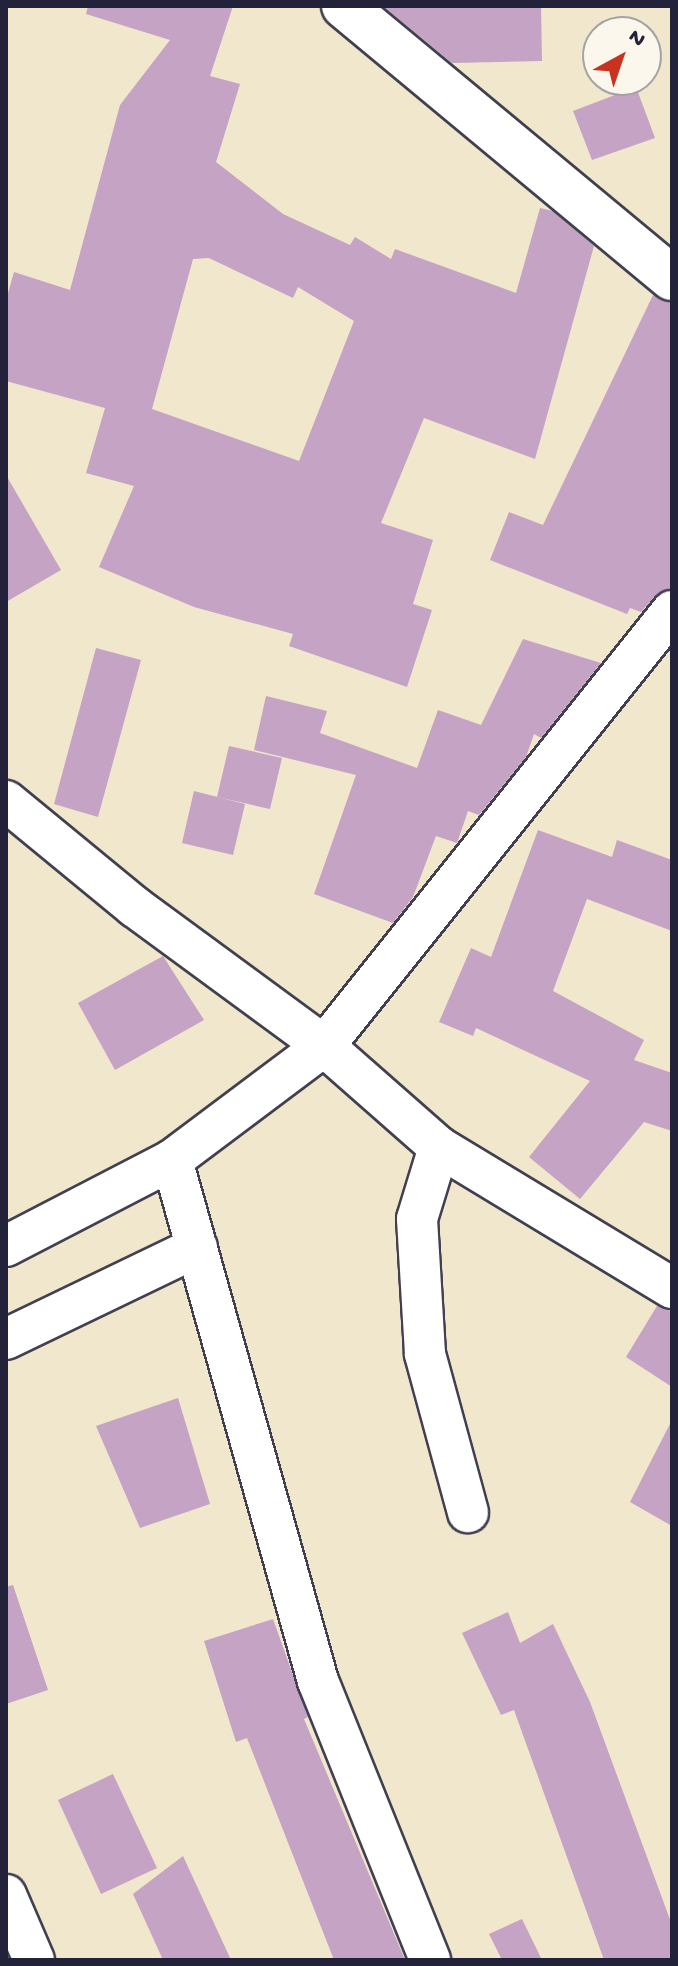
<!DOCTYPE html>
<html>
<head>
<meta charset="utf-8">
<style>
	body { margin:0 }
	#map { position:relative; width:678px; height:1966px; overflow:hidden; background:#f0e7cc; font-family:"Gochi Hand",sans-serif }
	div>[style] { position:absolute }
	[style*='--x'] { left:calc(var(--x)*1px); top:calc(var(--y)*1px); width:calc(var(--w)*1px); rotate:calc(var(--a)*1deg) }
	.building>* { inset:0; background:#c4a3c5 }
	.roads { filter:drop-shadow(2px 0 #414051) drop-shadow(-2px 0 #414051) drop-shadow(0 2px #414051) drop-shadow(0 -2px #414051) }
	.street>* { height:40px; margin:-20px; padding:0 20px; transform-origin:20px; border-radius:20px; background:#fff }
	.secondary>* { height:44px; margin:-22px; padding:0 22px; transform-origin:22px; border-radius:22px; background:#fff }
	span { translate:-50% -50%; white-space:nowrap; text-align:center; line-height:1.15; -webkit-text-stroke:6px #fbf7ec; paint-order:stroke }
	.frame { position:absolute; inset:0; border:8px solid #22223b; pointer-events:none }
	.north { position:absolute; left:582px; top:16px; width:80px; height:80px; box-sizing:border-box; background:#fbf7ec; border:2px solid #a4a2a5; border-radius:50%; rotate:40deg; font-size:22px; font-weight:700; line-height:32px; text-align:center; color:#22223b }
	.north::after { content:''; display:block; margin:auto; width:28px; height:36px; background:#c8321e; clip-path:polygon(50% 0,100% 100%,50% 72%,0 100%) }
</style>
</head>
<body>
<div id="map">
	<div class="building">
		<i style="clip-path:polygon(evenodd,88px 6px,233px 6px,210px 76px,240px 84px,216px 162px,283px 214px,350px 245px,355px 237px,391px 259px,395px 249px,516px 293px,540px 208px,553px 211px,594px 246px,535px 459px,424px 418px,381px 523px,433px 540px,413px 604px,432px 610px,407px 687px,289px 646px,293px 634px,194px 607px,99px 567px,134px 486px,86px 473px,105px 408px,6px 381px,6px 300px,14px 272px,70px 290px,120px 105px,170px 40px,86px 14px,88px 6px,209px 258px,293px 298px,298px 287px,354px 321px,299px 461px,152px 409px,193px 259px,209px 258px)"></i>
		<i style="clip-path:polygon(383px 6px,541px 6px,542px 61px,452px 63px)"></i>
		<i style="clip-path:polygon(636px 87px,655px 138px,592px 160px,573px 111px)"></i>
		<i style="clip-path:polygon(653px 295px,672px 302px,672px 589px,655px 596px,641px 612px,630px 608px,627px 614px,490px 560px,509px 512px,543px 525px)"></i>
		<i style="clip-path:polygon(6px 475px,61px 570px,6px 602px)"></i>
		<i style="clip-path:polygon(523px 639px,601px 663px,541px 738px,534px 734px,526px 757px,479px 815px,468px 811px,457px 843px,436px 836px,413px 897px,393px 923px,314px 894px,356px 775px,254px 750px,266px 696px,327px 711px,320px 733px,417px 768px,438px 710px,481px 725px)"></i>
		<i style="clip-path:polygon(96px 648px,141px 660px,98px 817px,54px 804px)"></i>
		<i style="clip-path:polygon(229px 746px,282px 758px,270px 809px,217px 797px)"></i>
		<i style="clip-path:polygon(194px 791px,245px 804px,233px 855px,182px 843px)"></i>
		<i style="clip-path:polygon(538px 830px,612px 857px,617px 840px,672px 860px,672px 931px,587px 899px,553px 991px,644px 1040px,634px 1060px,672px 1073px,672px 1131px,644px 1122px,580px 1199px,529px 1157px,590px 1081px,476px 1028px,473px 1036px,439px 1022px,471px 948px,491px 957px)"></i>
		<i style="clip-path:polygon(163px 956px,204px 1020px,115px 1070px,78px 1003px)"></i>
		<i style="clip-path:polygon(657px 1306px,672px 1311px,672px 1387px,626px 1357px)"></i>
		<i style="clip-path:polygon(178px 1398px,210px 1504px,140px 1528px,96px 1426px)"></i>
		<i style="clip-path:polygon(672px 1420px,672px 1526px,630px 1502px)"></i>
		<i style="clip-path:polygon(13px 1585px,48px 1690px,6px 1704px,6px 1587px)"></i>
		<i style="clip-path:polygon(508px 1612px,520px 1643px,553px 1624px,590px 1702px,672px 1925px,672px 1960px,604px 1960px,514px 1710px,501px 1715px,462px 1633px)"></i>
		<i style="clip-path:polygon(273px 1619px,308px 1717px,304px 1719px,405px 1960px,334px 1960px,247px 1738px,236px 1742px,204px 1641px)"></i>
		<i style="clip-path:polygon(113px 1774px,157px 1868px,101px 1894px,58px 1800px)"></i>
		<i style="clip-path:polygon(183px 1856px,231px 1960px,163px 1960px,133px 1894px)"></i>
		<i style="clip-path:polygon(522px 1919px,542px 1960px,502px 1960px,489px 1934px)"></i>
	</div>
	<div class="roads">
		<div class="street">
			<i style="--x:6;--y:801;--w:167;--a:39.4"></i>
			<i style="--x:135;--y:907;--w:235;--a:36.3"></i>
			<i style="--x:324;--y:1046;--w:153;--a:41.3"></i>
			<i style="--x:439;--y:1147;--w:272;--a:31.2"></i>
			<i style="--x:439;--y:1147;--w:75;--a:107"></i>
			<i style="--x:417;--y:1219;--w:135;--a:86.6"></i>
			<i style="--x:425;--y:1354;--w:164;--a:74.8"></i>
			<i style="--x:172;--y:1160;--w:541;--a:74.35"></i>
			<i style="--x:318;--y:1681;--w:301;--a:68.1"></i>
			<i style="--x:6;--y:1246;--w:187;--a:-27.4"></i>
			<i style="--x:172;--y:1160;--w:190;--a:-36.9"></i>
			<i style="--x:324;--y:1046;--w:557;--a:-51.34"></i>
			<i style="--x:6;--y:1339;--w:212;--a:-25.7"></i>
			<i style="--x:6;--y:1895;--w:71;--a:66.7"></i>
		</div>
		<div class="secondary">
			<i style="--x:344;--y:6;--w:426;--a:39.7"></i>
		</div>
	</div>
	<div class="frame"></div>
	<div class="north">N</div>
</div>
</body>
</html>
